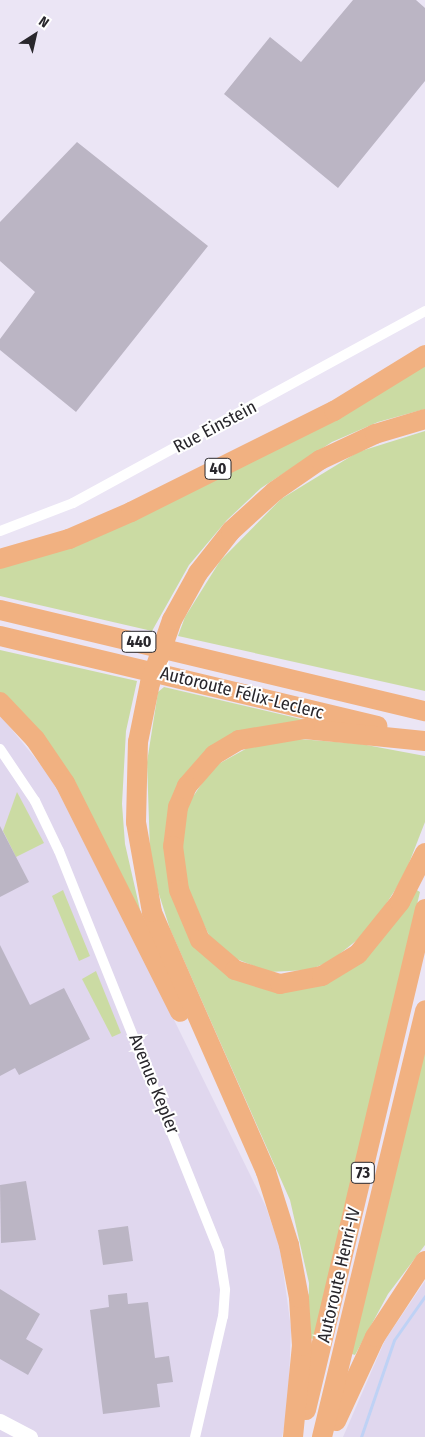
<!DOCTYPE html>
<html>
<head>
<meta charset="utf-8">
<style>
	body { margin:0 }
	#map { position:relative; width:425px; height:1437px; overflow:hidden; background:#ebe5f5; font-family:"Fira Sans Condensed",sans-serif }
	div>[style] { position:absolute }
	[style*='--x'] { left:calc(var(--x)*1px); top:calc(var(--y)*1px); width:calc(var(--w)*1px); rotate:calc(var(--a)*1deg) }
	.built>* { inset:0; background:#e0d7ee }
	.green>* { inset:0; background:#cbdba3 }
	.stream>* { height:3px; margin:-1.5px; padding:0 1.5px; transform-origin:1.5px; border-radius:1.5px; background:#bfd2f5 }
	.building>* { inset:0; background:#bbb5c4 }
	.street>* { height:10px; margin:-5px; padding:0 5px; transform-origin:5px; border-radius:5px; background:#fff }
	.secondary>* { height:15px; margin:-7.5px; padding:0 7.5px; transform-origin:7.5px; border-radius:7.5px; background:#fff }
	.highway>* { height:20px; margin:-10px; padding:0 10px; transform-origin:10px; border-radius:10px; background:#f1b181 }
	span { translate:-50% -50%; white-space:nowrap; text-align:center; line-height:1.15; -webkit-text-stroke:4px #fff; paint-order:stroke }
	.shield-label span { padding:1px 4px; background:#fff; border:1px solid; border-radius:4px; -webkit-text-stroke-width:0 }
	.shield-label { font-size:16px; color:#29272c; font-weight:700 }
	.street-label { font-size:18px; color:#29272c }
	.north { position:absolute; left:10px; top:10px; width:50px; height:50px; -webkit-text-stroke:4px #fff; paint-order:stroke; rotate:35deg; font-size:14px; font-weight:700; line-height:20px; text-align:center; color:#29272c }
	.north::after { content:''; display:block; margin:auto; width:18px; height:22px; background:#29272c; clip-path:polygon(50% 0,100% 100%,50% 72%,0 100%) }
</style>
</head>
<body>
<div id="map">
	<div class="built">
		<i style="clip-path:polygon(0 715px,49px 775px,95px 859px,266px 1207px,280px 1248px,291px 1328px,288px 1409px,282px 1437px,0 1437px)"></i>
		<i style="clip-path:polygon(425px 1281px,425px 1437px,343px 1437px,385px 1340px)"></i>
	</div>
	<div class="green">
		<i style="clip-path:polygon(425px 364px,425px 409px,378px 422px,332px 442px,261px 488px,227px 520px,189px 565px,152px 631px,0 596px,0 566px)"></i>
		<i style="clip-path:polygon(425px 431px,425px 691px,178px 636px,185px 617px,220px 561px,281px 499px,358px 452px)"></i>
		<i style="clip-path:polygon(0 650px,137px 681px,126px 731px,122px 804px,125px 844px,141px 914px,0 693px)"></i>
		<i style="clip-path:polygon(164px 687px,318px 723px,233px 736px,169px 812px,204px 955px,317px 985px,415px 889px,420px 892px,314px 1339px,308px 1338px,309px 1283px,290px 1200px,170px 929px,158px 891px,150px 851px,147px 762px,158px 692px)"></i>
		<i style="clip-path:polygon(299px 739px,361px 744px,425px 756px,425px 822px,404px 876px,379px 915px,357px 940px,331px 961px,309px 970px,269px 972px,229px 956px,211px 939px,188px 893px,181px 843px,188px 804px,213px 767px,251px 746px)"></i>
		<i style="clip-path:polygon(17px 792px,44px 843px,16px 857px,3px 831px)"></i>
		<i style="clip-path:polygon(63px 890px,90px 956px,79px 961px,52px 896px)"></i>
		<i style="clip-path:polygon(96px 971px,121px 1033px,112px 1037px,82px 979px)"></i>
		<i style="clip-path:polygon(425px 1035px,425px 1245px,388px 1294px,355px 1355px,349px 1353px)"></i>
	</div>
	<div class="stream">
		<i style="--x:361;--y:1437;--w:102;--a:-71.2"></i>
		<i style="--x:394;--y:1340;--w:54;--a:-54.8"></i>
	</div>
	<div class="building">
		<i style="clip-path:polygon(353px 0,416px 0,425px 8px,425px 81px,338px 188px,224px 94px,270px 37px,301px 62px)"></i>
		<i style="clip-path:polygon(77px 142px,208px 246px,76px 412px,0 350px,0 339px,35px 292px,0 261px,0 222px)"></i>
		<i style="clip-path:polygon(0 826px,29px 882px,0 897px)"></i>
		<i style="clip-path:polygon(0 945px,30px 1005px,64px 988px,90px 1039px,19px 1075px,15px 1068px,0 1076px)"></i>
		<i style="clip-path:polygon(26px 1181px,36px 1240px,1px 1243px,0 1185px)"></i>
		<i style="clip-path:polygon(128px 1226px,133px 1261px,103px 1265px,98px 1230px)"></i>
		<i style="clip-path:polygon(0 1289px,40px 1314px,26px 1339px,43px 1349px,28px 1375px,0 1359px)"></i>
		<i style="clip-path:polygon(127px 1293px,128px 1304px,148px 1302px,155px 1358px,169px 1356px,173px 1382px,157px 1384px,160px 1407px,103px 1414px,90px 1310px,109px 1307px,108px 1295px)"></i>
	</div>
	<div class="street">
		<i style="--x:0;--y:531;--w:78;--a:-21"></i>
		<i style="--x:73;--y:503;--w:401;--a:-28.6"></i>
		<i style="--x:0;--y:749;--w:63;--a:56.1"></i>
		<i style="--x:35;--y:801;--w:55;--a:64.4"></i>
		<i style="--x:59;--y:851;--w:431;--a:68.2"></i>
		<i style="--x:219;--y:1251;--w:39;--a:81"></i>
		<i style="--x:225;--y:1290;--w:26;--a:94"></i>
		<i style="--x:223;--y:1316;--w:124;--a:103"></i>
	</div>
	<div class="secondary">
		<i style="--x:0;--y:1421;--w:34;--a:28"></i>
	</div>
	<div class="highway">
		<i style="--x:0;--y:559;--w:72;--a:-16.2"></i>
		<i style="--x:69;--y:539;--w:68;--a:-23.5"></i>
		<i style="--x:131;--y:512;--w:227;--a:-26.5"></i>
		<i style="--x:334;--y:411;--w:107;--a:-31.6"></i>
		<i style="--x:0;--y:610;--w:437;--a:13.4"></i>
		<i style="--x:0;--y:636;--w:388;--a:13.4"></i>
		<i style="--x:0;--y:702;--w:51;--a:46.6"></i>
		<i style="--x:35;--y:739;--w:53;--a:55.7"></i>
		<i style="--x:65;--y:783;--w:256;--a:63.3"></i>
		<i style="--x:425;--y:741;--w:121;--a:-174.3"></i>
		<i style="--x:305;--y:729;--w:67;--a:170.5"></i>
		<i style="--x:239;--y:740;--w:29;--a:149"></i>
		<i style="--x:214;--y:755;--w:41;--a:131.1"></i>
		<i style="--x:187;--y:786;--w:23;--a:113"></i>
		<i style="--x:178;--y:807;--w:39;--a:97"></i>
		<i style="--x:173;--y:846;--w:44;--a:82.2"></i>
		<i style="--x:179;--y:890;--w:54;--a:67.2"></i>
		<i style="--x:200;--y:940;--w:46;--a:40.6"></i>
		<i style="--x:235;--y:970;--w:47;--a:17.3"></i>
		<i style="--x:280;--y:984;--w:43;--a:-10.8"></i>
		<i style="--x:322;--y:976;--w:42;--a:-31.4"></i>
		<i style="--x:358;--y:954;--w:67;--a:-51.1"></i>
		<i style="--x:400;--y:902;--w:55;--a:-63"></i>
		<i style="--x:306;--y:1410;--w:515;--a:-76.64"></i>
		<i style="--x:336;--y:1421;--w:93;--a:-65.1"></i>
		<i style="--x:375;--y:1337;--w:91;--a:-56.7"></i>
		<i style="--x:293;--y:1437;--w:91;--a:-84.4"></i>
		<i style="--x:302;--y:1346;--w:48;--a:-93.6"></i>
		<i style="--x:299;--y:1298;--w:54;--a:-100.7"></i>
		<i style="--x:289;--y:1245;--w:77;--a:-107.5"></i>
		<i style="--x:266;--y:1172;--w:284;--a:-113.7"></i>
		<i style="--x:152;--y:912;--w:91;--a:-100.1"></i>
		<i style="--x:136;--y:822;--w:80;--a:-88.6"></i>
		<i style="--x:138;--y:742;--w:60;--a:-78.5"></i>
		<i style="--x:150;--y:683;--w:67;--a:-70.8"></i>
		<i style="--x:172;--y:620;--w:54;--a:-61"></i>
		<i style="--x:198;--y:573;--w:53;--a:-51.8"></i>
		<i style="--x:231;--y:531;--w:59;--a:-42.3"></i>
		<i style="--x:275;--y:491;--w:55;--a:-34.6"></i>
		<i style="--x:320;--y:460;--w:61;--a:-25.3"></i>
		<i style="--x:375;--y:434;--w:52;--a:-16.7"></i>
		<i style="--x:322;--y:1437;--w:439;--a:-76.4"></i>
	</div>
	<div class="shield-label">
		<span style="left:218px;top:469px">40</span>
		<span style="left:139px;top:642px">440</span>
		<span style="left:363px;top:1173px">73</span>
	</div>
	<div class="street-label">
		<span style="left:215px;top:427px;rotate:-28deg">Rue Einstein</span>
		<span style="left:242px;top:693px;rotate:14deg">Autoroute Félix-Leclerc</span>
		<span style="left:154px;top:1084px;rotate:68deg">Avenue Kepler</span>
		<span style="left:339px;top:1275px;rotate:-77deg">Autoroute Henri-IV</span>
	</div>
	<div class="north">N</div>
</div>
</body>
</html>
